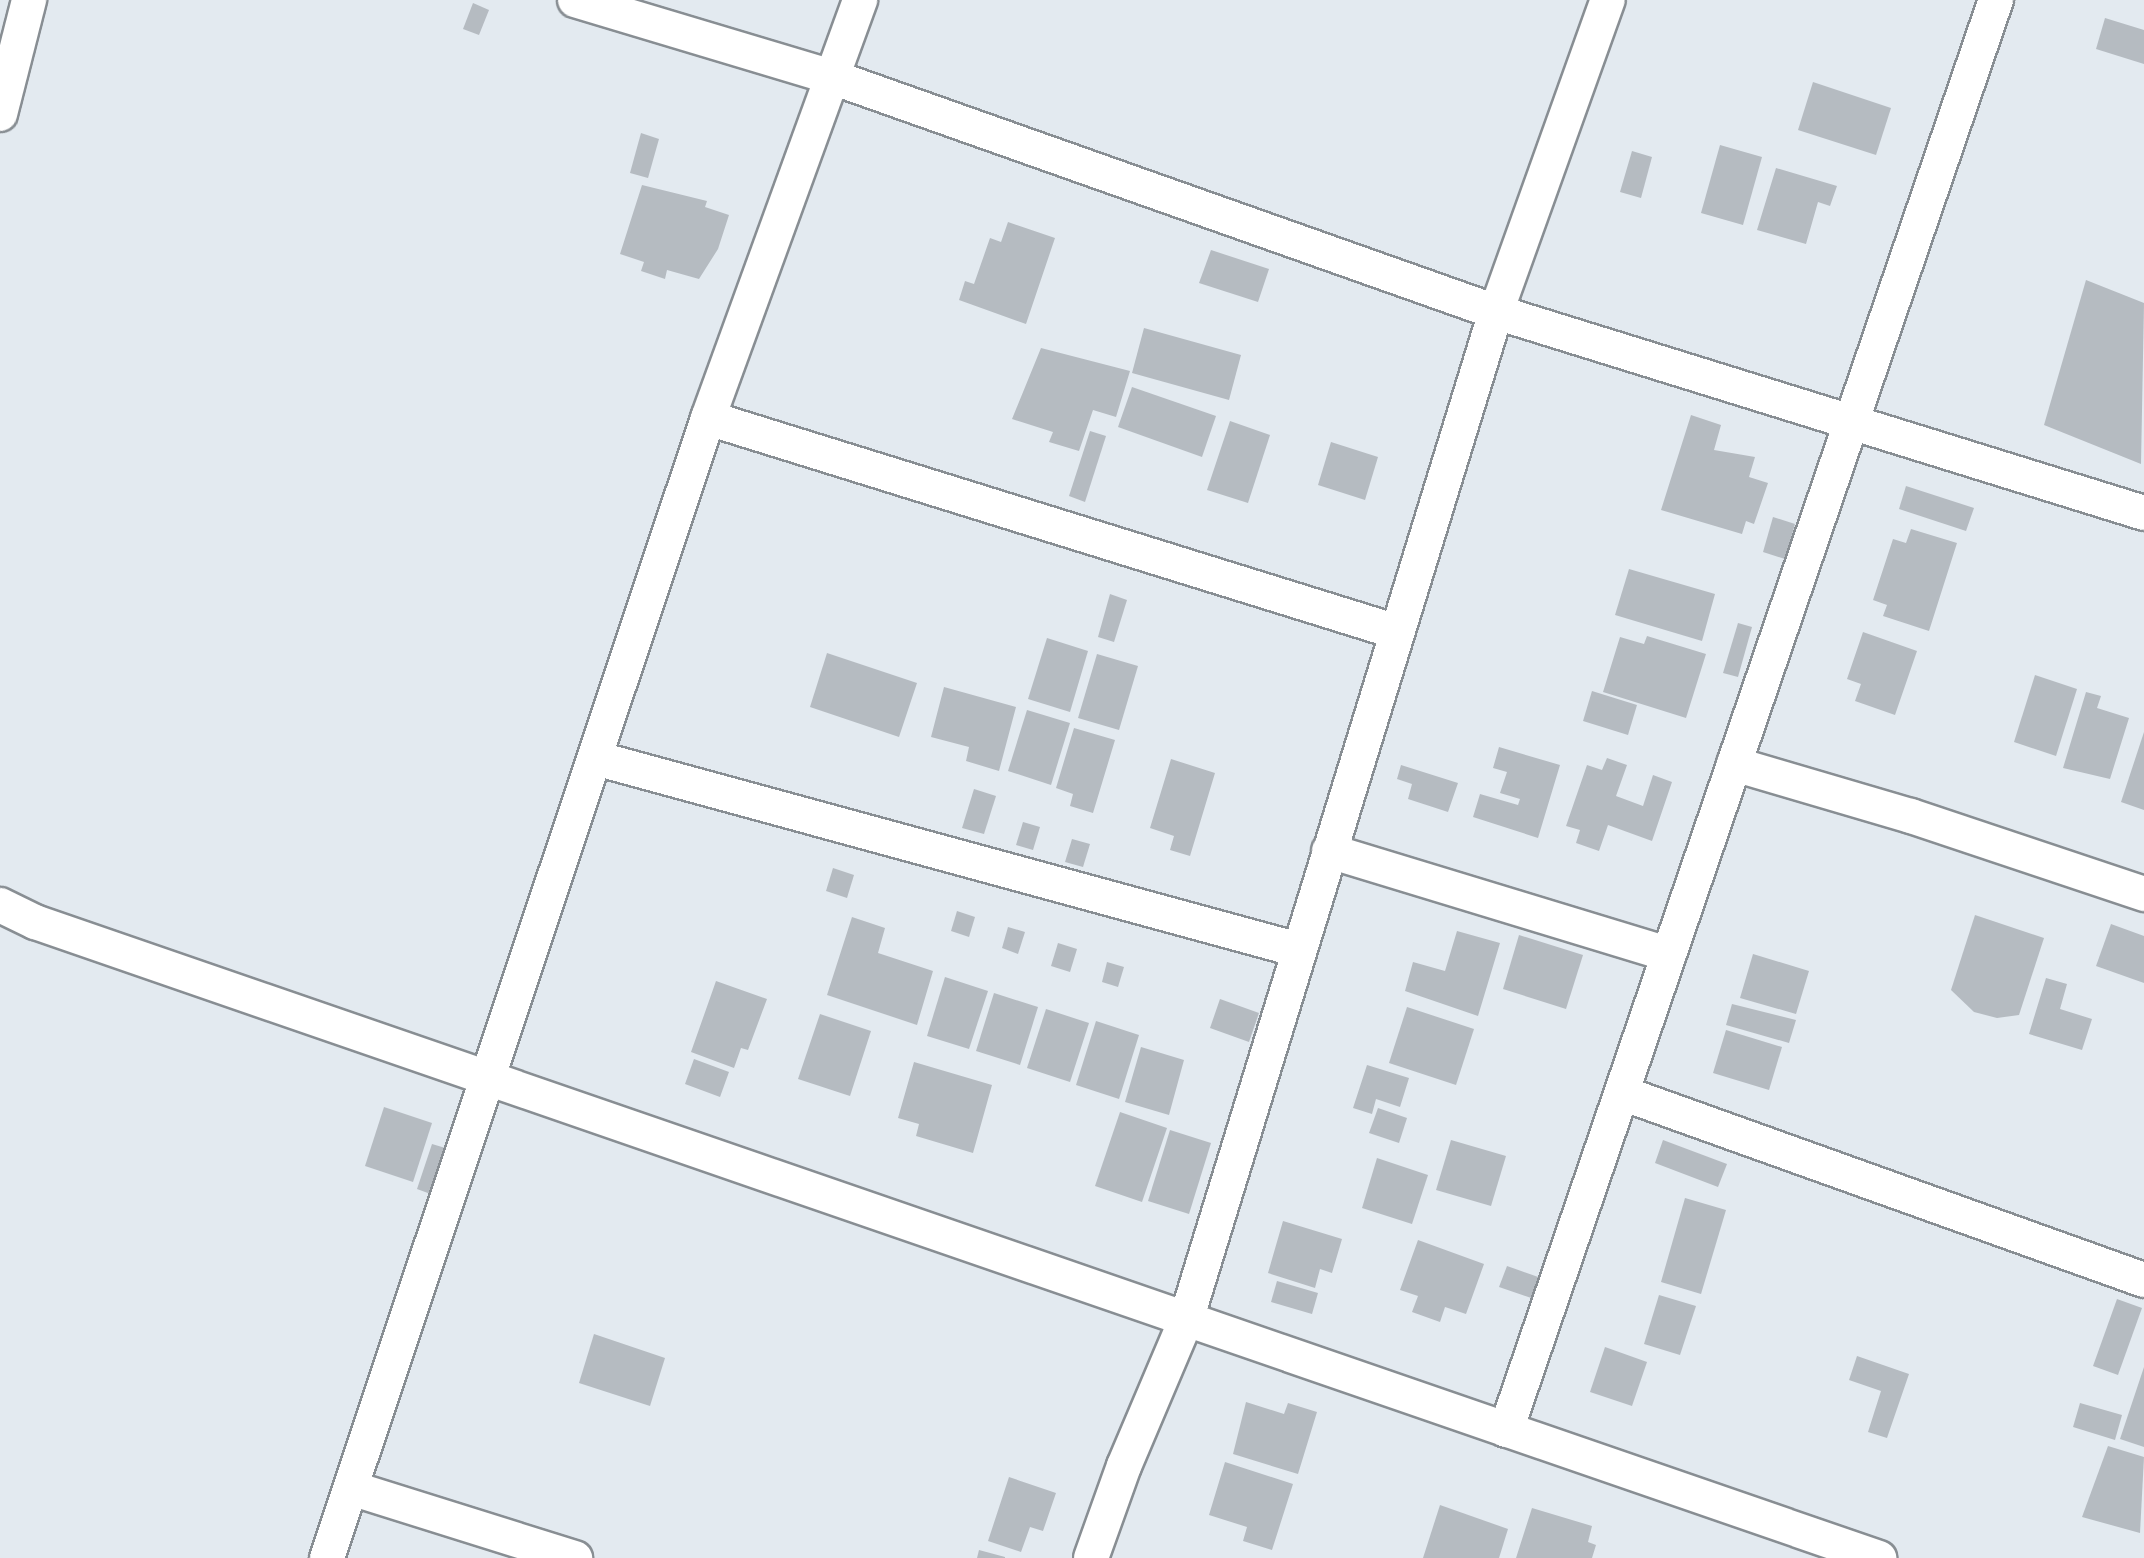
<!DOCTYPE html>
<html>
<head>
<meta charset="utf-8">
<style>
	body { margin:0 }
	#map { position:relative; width:2144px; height:1558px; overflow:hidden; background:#e3eaf0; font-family:"Work Sans",sans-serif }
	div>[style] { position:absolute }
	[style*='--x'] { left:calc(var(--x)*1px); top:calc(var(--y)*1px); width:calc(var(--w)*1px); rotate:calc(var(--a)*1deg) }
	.building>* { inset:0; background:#b5bbc1 }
	.roads { filter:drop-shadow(2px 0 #888e93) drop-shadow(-2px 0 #888e93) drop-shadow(0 2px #888e93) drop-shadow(0 -2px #888e93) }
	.street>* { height:34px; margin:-17px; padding:0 17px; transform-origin:17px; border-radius:17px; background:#fff }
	span { translate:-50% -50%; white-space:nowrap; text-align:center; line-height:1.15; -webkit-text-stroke:7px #f1f7fd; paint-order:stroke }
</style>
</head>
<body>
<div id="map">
	<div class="building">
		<i style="clip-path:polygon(473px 3px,489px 10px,479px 35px,463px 29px)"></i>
		<i style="clip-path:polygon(2105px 18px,2144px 30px,2144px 64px,2096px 49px)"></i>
		<i style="clip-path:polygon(1813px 82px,1891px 108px,1876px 155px,1798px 130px)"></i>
		<i style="clip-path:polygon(641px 133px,659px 139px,648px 178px,630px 173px)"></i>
		<i style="clip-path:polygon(1720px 145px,1762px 157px,1743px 225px,1701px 213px)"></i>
		<i style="clip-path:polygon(1632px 151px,1652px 157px,1641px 198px,1620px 192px)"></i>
		<i style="clip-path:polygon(1776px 168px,1837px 186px,1830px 206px,1818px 202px,1806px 244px,1757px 230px)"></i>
		<i style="clip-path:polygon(642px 185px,707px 201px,705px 207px,729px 215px,718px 249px,699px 279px,667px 270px,665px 279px,641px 271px,644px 262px,620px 254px)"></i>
		<i style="clip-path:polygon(1008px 222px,1055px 238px,1026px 324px,959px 300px,965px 281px,974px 284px,990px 238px,1001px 242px)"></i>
		<i style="clip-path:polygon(1211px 250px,1269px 269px,1258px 302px,1199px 283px)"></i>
		<i style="clip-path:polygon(2086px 280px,2144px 303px,2141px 464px,2044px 425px)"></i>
		<i style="clip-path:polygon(1144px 328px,1241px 355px,1229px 400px,1132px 373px)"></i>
		<i style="clip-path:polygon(1041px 348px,1130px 371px,1116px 417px,1093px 410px,1079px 451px,1049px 442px,1053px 432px,1012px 419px)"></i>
		<i style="clip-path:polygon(1132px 387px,1216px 416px,1202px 457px,1118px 427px)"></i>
		<i style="clip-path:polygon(1691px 415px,1721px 425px,1714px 450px,1755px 457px,1749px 477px,1768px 483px,1754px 524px,1746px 521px,1742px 534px,1661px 510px)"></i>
		<i style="clip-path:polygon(1230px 421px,1270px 435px,1248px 503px,1207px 490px)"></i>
		<i style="clip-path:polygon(1090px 431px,1106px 436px,1085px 502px,1069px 496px)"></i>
		<i style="clip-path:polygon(1331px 442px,1378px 457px,1365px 500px,1318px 485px)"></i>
		<i style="clip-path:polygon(1906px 486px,1974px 508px,1966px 531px,1899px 509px)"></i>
		<i style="clip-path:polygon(1773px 517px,1795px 524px,1785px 559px,1763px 552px)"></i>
		<i style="clip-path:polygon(1911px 529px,1957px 543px,1929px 631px,1883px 616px,1887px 605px,1873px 600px,1893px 539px,1906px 543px)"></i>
		<i style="clip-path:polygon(1629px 569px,1715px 594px,1702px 641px,1615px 615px)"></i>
		<i style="clip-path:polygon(1110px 594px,1127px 600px,1114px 642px,1098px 637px)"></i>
		<i style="clip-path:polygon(1738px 623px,1752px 627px,1738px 677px,1723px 673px)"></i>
		<i style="clip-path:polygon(1863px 632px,1917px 651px,1895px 715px,1855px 701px,1861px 684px,1847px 679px)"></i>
		<i style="clip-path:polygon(1647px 636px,1706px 654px,1686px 718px,1603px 692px,1620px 637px,1644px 644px)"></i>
		<i style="clip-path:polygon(1047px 638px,1088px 651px,1070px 712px,1028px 699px)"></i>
		<i style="clip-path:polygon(827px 653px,917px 683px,899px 737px,810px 707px)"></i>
		<i style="clip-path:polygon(1097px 654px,1138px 666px,1119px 730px,1078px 718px)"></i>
		<i style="clip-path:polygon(2035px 675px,2077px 689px,2056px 756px,2014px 742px)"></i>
		<i style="clip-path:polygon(944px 687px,1016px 707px,999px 771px,966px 761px,969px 747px,931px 737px)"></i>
		<i style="clip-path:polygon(1592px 691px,1637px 705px,1628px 735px,1583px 721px)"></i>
		<i style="clip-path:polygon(2086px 692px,2101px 696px,2097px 708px,2129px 718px,2110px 779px,2063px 768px)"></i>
		<i style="clip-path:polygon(1027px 710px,1070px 723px,1051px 785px,1008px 771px)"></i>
		<i style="clip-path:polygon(1074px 728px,1115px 740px,1093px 813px,1070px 806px,1073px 794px,1056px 788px)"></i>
		<i style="clip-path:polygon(2144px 732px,2144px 810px,2121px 802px)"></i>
		<i style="clip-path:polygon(1499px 747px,1560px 765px,1538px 838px,1473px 817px,1480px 794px,1518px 805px,1520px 799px,1500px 793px,1507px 772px,1493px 768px)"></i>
		<i style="clip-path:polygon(1607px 758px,1627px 765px,1616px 796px,1643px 806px,1653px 775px,1672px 782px,1652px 841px,1608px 825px,1599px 851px,1576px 843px,1580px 830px,1566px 826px,1587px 765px,1602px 770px)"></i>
		<i style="clip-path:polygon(1171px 759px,1215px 773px,1190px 856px,1170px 850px,1174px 836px,1150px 828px)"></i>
		<i style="clip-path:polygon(1401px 765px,1458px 783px,1448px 812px,1408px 799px,1412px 784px,1397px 779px)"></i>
		<i style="clip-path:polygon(974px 789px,996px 796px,984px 834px,962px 828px)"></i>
		<i style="clip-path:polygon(1023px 822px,1040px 827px,1033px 850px,1016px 845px)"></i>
		<i style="clip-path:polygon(1072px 839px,1090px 844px,1083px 867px,1065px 862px)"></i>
		<i style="clip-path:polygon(833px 868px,854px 875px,847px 898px,826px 891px)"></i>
		<i style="clip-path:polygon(957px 911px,975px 917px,969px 937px,951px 931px)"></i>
		<i style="clip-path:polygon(1975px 915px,2044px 938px,2019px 1015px,1997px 1018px,1974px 1012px,1951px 990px)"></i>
		<i style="clip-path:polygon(852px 917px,885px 928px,878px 953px,933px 971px,917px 1025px,827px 995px)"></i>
		<i style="clip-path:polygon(2111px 924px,2144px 936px,2144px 983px,2096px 966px)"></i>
		<i style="clip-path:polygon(1008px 927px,1025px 932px,1018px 954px,1002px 948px)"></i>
		<i style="clip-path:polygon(1457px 931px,1500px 943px,1478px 1016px,1405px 991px,1413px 962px,1445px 971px)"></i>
		<i style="clip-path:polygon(1519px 935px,1583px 955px,1566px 1009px,1503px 989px)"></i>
		<i style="clip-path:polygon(1058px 943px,1077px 949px,1070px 972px,1051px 966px)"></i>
		<i style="clip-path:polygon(1753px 954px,1809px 971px,1796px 1014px,1740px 998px)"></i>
		<i style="clip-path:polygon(1107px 962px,1124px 967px,1118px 987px,1102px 982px)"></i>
		<i style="clip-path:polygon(945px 977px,988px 991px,969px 1049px,927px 1036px)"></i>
		<i style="clip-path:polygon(2046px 978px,2067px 984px,2060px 1009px,2092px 1019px,2082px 1050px,2029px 1034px)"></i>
		<i style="clip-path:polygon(716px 981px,767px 999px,748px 1050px,741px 1048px,734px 1068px,691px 1052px)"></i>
		<i style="clip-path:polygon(994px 993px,1038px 1007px,1020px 1065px,976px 1051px)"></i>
		<i style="clip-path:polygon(1220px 999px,1259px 1013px,1249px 1042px,1210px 1028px)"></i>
		<i style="clip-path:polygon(1732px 1004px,1796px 1020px,1789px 1043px,1726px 1025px)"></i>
		<i style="clip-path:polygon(1407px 1007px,1474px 1029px,1456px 1085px,1389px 1063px)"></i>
		<i style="clip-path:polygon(1046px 1009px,1089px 1023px,1070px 1082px,1027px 1068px)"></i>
		<i style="clip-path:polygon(820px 1014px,871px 1031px,850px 1096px,798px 1079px)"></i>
		<i style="clip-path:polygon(1096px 1021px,1139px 1035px,1119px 1099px,1076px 1085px)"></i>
		<i style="clip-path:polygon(1726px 1030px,1782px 1047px,1769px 1090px,1713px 1073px)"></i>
		<i style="clip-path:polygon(1141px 1047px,1184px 1060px,1169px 1115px,1125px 1102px)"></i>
		<i style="clip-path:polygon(694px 1059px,729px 1072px,720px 1097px,685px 1084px)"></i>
		<i style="clip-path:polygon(914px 1062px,992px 1085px,973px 1153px,916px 1136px,919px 1124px,898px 1118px)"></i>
		<i style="clip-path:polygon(1367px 1065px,1409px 1078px,1400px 1107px,1376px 1099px,1372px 1114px,1353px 1108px)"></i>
		<i style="clip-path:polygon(384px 1107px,432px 1123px,413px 1182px,365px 1166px)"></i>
		<i style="clip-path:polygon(1378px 1108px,1407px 1118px,1399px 1143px,1369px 1133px)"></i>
		<i style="clip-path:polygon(1120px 1112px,1167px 1128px,1142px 1202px,1095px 1186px)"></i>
		<i style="clip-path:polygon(1170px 1130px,1211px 1143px,1189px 1214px,1148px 1201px)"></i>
		<i style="clip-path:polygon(1451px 1140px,1506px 1156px,1491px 1206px,1436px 1190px)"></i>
		<i style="clip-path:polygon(1663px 1140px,1727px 1164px,1718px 1187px,1655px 1163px)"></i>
		<i style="clip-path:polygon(432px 1144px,452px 1150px,436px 1196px,417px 1189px)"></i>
		<i style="clip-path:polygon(1377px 1158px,1428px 1175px,1412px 1224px,1362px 1208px)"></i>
		<i style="clip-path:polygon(1685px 1198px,1726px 1210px,1701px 1294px,1661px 1282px)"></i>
		<i style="clip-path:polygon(1283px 1221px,1342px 1239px,1332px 1273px,1320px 1269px,1315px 1288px,1268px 1273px)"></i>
		<i style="clip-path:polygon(1418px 1240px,1484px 1264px,1466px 1314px,1445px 1307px,1440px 1322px,1412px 1312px,1418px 1296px,1400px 1290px)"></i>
		<i style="clip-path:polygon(1507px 1266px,1541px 1278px,1534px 1299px,1499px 1287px)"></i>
		<i style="clip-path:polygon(1277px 1281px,1318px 1293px,1312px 1314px,1271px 1302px)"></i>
		<i style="clip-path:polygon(1659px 1295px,1696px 1306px,1680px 1355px,1644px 1344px)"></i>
		<i style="clip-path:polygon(2117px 1299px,2142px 1308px,2118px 1375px,2093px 1366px)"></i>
		<i style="clip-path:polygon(594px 1334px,665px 1358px,650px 1406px,579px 1383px)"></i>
		<i style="clip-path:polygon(1605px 1347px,1647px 1362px,1632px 1406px,1590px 1392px)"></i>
		<i style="clip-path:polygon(1857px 1356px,1909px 1374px,1887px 1438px,1868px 1432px,1881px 1391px,1849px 1380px)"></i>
		<i style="clip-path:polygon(2144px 1367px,2144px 1447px,2120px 1439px)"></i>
		<i style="clip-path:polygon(1246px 1402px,1284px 1414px,1288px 1403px,1317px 1412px,1298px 1474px,1233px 1454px)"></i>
		<i style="clip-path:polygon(2080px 1403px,2122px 1415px,2115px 1440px,2073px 1427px)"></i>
		<i style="clip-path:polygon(2108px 1446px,2144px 1457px,2140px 1533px,2082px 1517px)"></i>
		<i style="clip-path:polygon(1225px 1462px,1293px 1484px,1272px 1550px,1243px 1541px,1247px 1527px,1209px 1515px)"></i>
		<i style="clip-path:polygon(1009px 1477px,1056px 1493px,1043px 1531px,1030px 1527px,1021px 1552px,988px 1541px)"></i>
		<i style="clip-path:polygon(1440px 1505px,1508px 1529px,1499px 1558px,1423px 1558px)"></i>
		<i style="clip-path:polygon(1532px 1508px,1592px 1526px,1588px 1542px,1596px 1545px,1592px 1558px,1516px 1558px)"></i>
		<i style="clip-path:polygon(979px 1550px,1005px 1557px,1005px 1558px,977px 1558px)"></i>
	</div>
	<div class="roads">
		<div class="street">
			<i style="--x:575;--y:0;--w:268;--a:16.7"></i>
			<i style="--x:832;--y:77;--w:704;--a:19.49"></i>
			<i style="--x:1496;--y:312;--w:678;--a:17.23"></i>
			<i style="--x:0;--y:114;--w:118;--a:-75.7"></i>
			<i style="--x:708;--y:418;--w:721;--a:17.25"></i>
			<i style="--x:595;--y:758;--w:730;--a:15.26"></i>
			<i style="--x:1734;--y:764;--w:184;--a:16.4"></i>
			<i style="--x:1911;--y:816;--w:246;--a:18.5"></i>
			<i style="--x:1329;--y:851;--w:355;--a:16.9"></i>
			<i style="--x:0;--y:905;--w:39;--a:26"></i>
			<i style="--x:35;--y:922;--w:1951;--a:19.03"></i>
			<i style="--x:1622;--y:1093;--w:554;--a:19.71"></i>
			<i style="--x:1506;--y:1430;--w:1512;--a:-71.09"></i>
			<i style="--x:351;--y:1488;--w:235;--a:17.4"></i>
			<i style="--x:327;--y:1558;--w:1202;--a:-71.52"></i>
			<i style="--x:708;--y:418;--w:445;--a:-70"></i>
			<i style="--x:1091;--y:1558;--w:98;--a:-70.3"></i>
			<i style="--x:1124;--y:1466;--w:159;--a:-67"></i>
			<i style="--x:1186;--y:1320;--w:1055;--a:-72.91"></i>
			<i style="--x:1496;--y:312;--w:331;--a:-70.3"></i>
		</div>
	</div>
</div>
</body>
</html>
